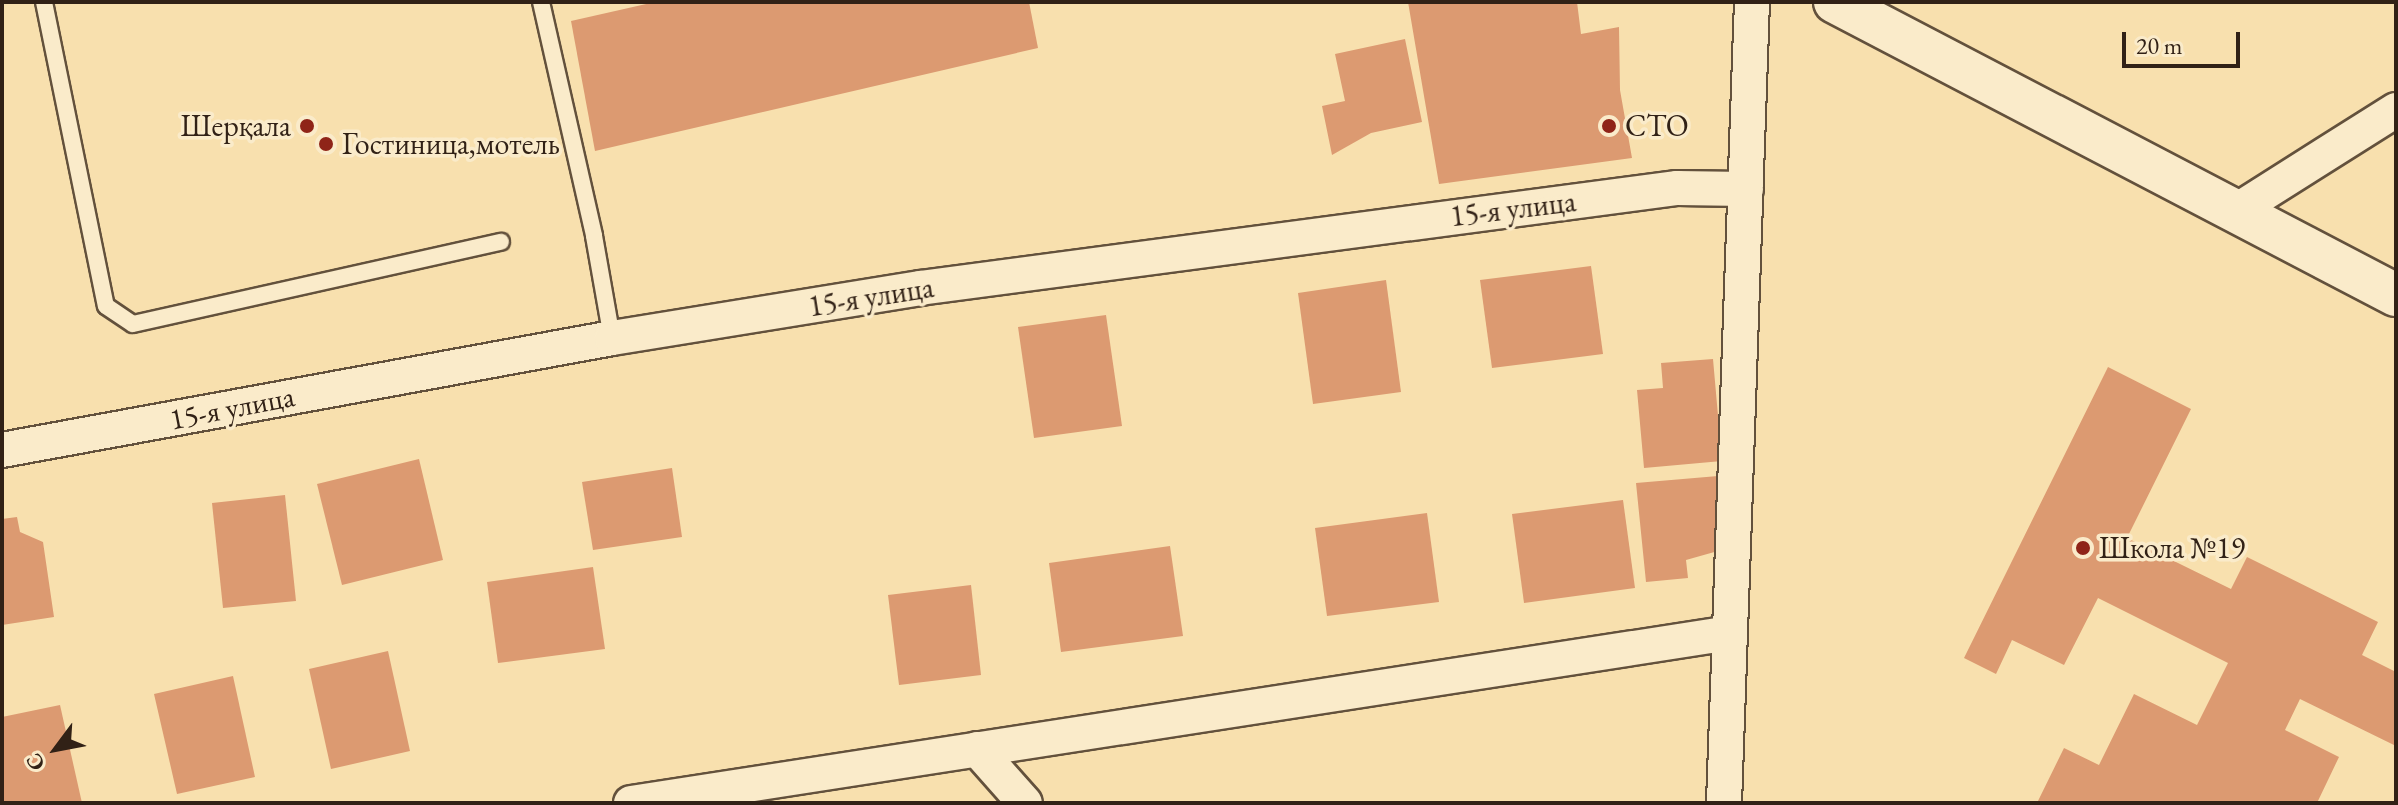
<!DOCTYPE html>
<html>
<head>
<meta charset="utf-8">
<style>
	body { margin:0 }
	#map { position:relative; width:2398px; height:805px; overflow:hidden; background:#f8e0ae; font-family:"EB Garamond",serif }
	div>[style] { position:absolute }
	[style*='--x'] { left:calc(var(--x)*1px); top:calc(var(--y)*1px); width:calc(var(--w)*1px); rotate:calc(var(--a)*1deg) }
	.building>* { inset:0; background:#dc9a71 }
	.roads { filter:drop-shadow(2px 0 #63513c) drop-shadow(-2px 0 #63513c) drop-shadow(0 2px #63513c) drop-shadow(0 -2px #63513c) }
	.service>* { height:16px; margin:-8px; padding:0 8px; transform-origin:8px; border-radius:8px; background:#faebca }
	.minor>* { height:34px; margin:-17px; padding:0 17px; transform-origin:17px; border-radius:17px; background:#faebca }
	.tertiary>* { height:42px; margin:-21px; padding:0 21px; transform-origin:21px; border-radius:21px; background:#faebca }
	.dots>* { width:22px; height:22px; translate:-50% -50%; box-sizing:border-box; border:4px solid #faebca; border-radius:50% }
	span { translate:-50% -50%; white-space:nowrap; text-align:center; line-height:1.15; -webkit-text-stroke:7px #faebca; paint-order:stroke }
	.poi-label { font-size:30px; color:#312116 }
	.right { translate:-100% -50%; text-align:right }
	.left { translate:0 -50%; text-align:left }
	.street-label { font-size:30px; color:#312116 }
	.frame { position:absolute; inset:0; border:4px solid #312116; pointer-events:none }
	.north { position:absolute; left:16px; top:709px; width:80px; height:80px; -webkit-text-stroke:6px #faebca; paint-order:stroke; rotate:238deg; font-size:22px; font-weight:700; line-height:32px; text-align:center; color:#312116 }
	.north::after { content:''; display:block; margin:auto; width:28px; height:36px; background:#312116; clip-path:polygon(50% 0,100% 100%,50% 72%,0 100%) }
	.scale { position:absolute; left:2122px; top:32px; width:118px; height:36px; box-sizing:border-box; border:4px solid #312116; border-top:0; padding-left:10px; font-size:24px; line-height:28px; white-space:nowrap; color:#312116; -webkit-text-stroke:6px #faebca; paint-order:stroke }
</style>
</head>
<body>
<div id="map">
	<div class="building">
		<i style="clip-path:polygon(655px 2px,1029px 2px,1038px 48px,595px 151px,571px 21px)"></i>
		<i style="clip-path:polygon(1408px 2px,1577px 2px,1581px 34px,1619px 27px,1620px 90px,1632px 158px,1439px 184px)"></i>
		<i style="clip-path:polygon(1405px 39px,1422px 122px,1371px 133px,1332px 155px,1322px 106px,1345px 101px,1335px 54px)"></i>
		<i style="clip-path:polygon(1591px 266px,1603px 354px,1492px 368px,1480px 280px)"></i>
		<i style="clip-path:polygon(1386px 280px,1401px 392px,1313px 404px,1298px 293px)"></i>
		<i style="clip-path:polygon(1106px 315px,1122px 426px,1034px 438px,1018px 327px)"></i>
		<i style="clip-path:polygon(1713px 359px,1722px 461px,1644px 468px,1637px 390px,1663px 388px,1661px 363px)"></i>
		<i style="clip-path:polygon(2108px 367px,2191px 409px,2127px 538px,2231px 589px,2247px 557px,2378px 622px,2362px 655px,2396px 672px,2396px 746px,2300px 699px,2285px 730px,2339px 757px,2317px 803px,2037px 803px,2064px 748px,2099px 765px,2134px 694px,2197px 725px,2228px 663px,2098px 598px,2064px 665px,2012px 640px,1996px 674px,1964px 658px)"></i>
		<i style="clip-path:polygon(419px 459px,443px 560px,342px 585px,317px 484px)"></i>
		<i style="clip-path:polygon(672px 468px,682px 537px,593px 550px,582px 482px)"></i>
		<i style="clip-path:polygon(1718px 476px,1725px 549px,1686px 560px,1688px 578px,1646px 582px,1636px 483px)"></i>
		<i style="clip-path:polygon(285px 495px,296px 601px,223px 608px,212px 503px)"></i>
		<i style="clip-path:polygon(1623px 500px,1635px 588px,1524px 603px,1512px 514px)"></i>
		<i style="clip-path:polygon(1427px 513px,1439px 602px,1327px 616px,1315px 528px)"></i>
		<i style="clip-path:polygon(17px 517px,20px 532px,43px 542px,54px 617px,2px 625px,2px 519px)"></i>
		<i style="clip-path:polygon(1170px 546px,1183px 636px,1061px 652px,1049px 563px)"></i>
		<i style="clip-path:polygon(593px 567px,605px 649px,498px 663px,487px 582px)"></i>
		<i style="clip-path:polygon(971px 585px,981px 675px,899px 685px,888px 595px)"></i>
		<i style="clip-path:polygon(388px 651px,410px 751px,331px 769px,309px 669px)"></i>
		<i style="clip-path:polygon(233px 676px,255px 777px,177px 794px,154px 694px)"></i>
		<i style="clip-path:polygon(60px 705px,82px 803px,2px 803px,2px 717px)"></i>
	</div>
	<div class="roads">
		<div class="service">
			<i style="--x:44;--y:2;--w:310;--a:78.5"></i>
			<i style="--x:106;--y:306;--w:32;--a:34"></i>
			<i style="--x:133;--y:324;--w:377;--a:-12.6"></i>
			<i style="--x:541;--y:2;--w:240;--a:77.2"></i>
			<i style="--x:594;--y:236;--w:104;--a:80"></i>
		</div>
		<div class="minor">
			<i style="--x:2236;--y:211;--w:189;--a:-32.3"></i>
			<i style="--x:2;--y:450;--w:620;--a:-10.4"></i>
			<i style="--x:612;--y:338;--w:312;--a:-9.2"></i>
			<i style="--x:920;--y:288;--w:764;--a:-7.53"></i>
			<i style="--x:1677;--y:188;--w:69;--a:0.8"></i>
			<i style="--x:977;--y:749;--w:72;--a:48.4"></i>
			<i style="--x:631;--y:803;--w:1112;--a:-8.79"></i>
			<i style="--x:1724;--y:803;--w:801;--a:-88"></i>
		</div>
		<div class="tertiary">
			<i style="--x:1835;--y:2;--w:633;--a:27.58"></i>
		</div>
	</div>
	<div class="dots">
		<i style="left:307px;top:126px;background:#8f2418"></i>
		<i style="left:1609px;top:126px;background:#8f2418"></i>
		<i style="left:326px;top:144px;background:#8f2418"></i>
		<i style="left:2083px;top:548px;background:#8f2418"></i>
	</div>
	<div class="poi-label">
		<span class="right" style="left:291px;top:126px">Шерқала</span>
		<span class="left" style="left:1625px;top:126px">СТО</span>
		<span class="left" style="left:342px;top:144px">Гостиница,мотель</span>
		<span class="left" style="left:2099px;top:548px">Школа №19</span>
	</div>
	<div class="street-label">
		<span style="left:1513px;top:209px;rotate:-7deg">15-я улица</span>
		<span style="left:871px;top:297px;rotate:-9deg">15-я улица</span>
		<span style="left:232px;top:408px;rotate:-11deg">15-я улица</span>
	</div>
	<div class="frame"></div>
	<div class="north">С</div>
	<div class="scale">20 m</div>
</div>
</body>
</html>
